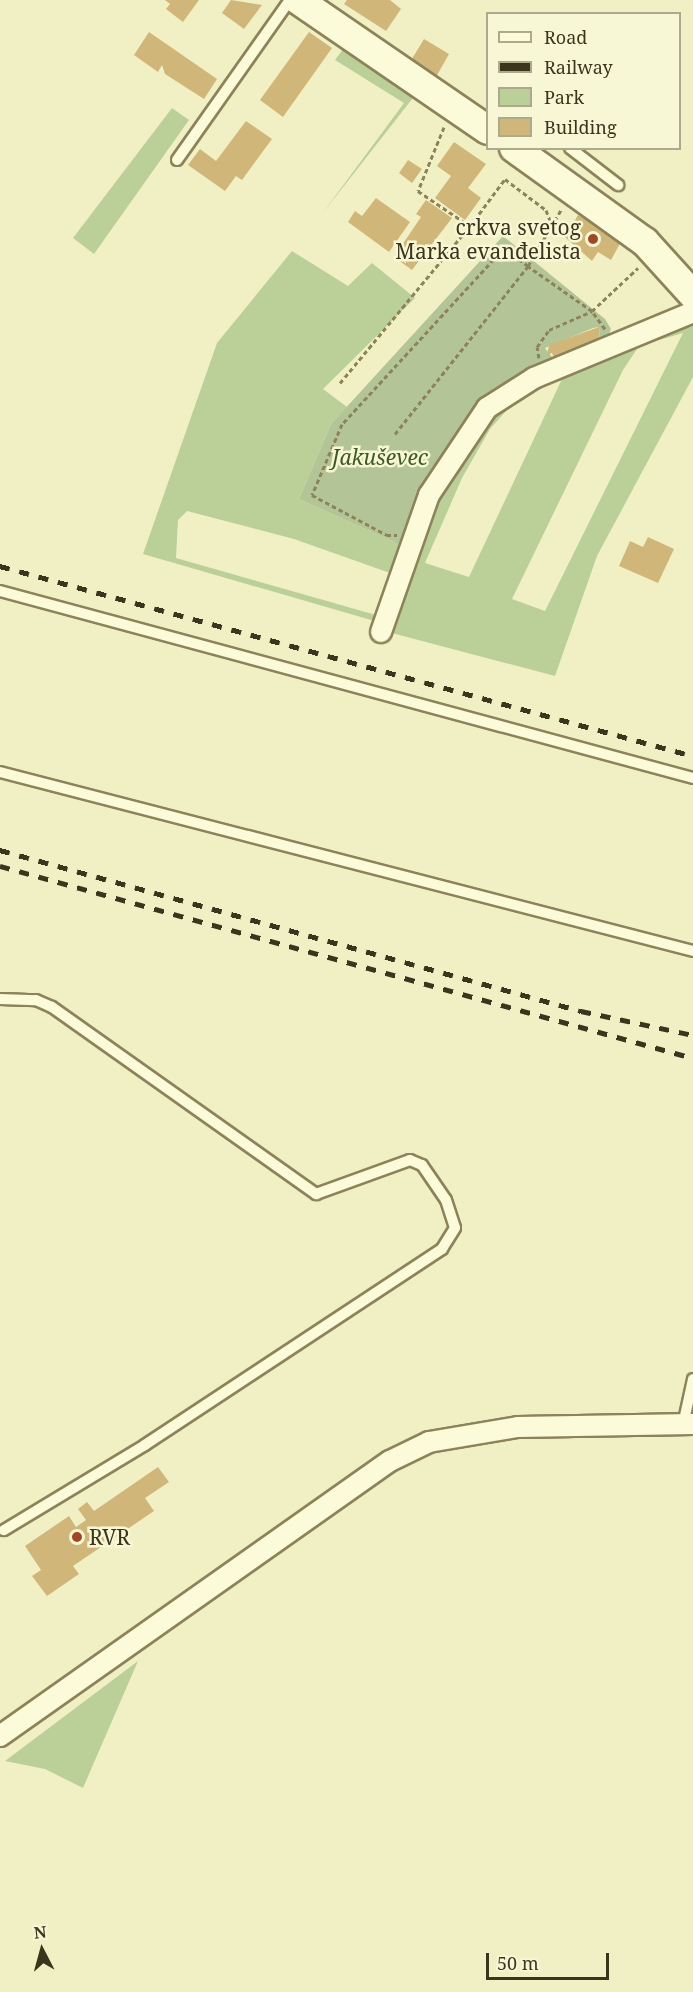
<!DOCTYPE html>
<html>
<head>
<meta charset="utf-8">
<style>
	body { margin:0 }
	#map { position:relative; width:693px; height:1992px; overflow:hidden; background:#f1f0c5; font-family:"Noto Serif",serif }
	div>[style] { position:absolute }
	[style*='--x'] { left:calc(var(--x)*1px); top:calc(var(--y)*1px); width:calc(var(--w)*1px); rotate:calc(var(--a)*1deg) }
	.green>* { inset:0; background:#bad098 }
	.cemetery>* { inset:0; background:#b3c597 }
	.building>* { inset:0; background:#d1b679 }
	.path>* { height:3px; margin-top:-1.5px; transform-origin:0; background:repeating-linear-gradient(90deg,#8d835a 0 4.5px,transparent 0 7.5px) }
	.roads { filter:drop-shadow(2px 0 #8d835a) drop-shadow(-2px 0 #8d835a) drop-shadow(0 2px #8d835a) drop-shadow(0 -2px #8d835a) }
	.service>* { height:10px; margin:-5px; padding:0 5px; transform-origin:5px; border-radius:5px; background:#fbfad9 }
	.minor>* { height:20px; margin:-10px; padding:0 10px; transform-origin:10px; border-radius:10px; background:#fbfad9 }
	.secondary>* { height:28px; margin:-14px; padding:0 14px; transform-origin:14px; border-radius:14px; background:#fbfad9 }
	.rail>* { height:4.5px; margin-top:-2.25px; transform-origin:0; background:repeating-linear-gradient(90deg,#3c351e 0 10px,transparent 0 20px) }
	.dots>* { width:16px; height:16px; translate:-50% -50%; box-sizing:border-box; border:3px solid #f8f7d5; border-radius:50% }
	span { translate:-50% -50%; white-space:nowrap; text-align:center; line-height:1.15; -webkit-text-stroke:5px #f8f7d5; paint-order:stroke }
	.poi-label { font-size:21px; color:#3c351e }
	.right { translate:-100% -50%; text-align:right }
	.left { translate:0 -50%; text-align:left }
	.park-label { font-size:21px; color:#3d5a24; font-style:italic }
	.legend { position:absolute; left:486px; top:12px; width:195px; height:138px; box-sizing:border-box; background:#f8f7d5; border:2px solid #ada98c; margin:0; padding:8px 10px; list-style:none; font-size:18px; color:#3c351e }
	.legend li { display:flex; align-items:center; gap:12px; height:30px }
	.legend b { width:30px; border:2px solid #ada98c }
	.north { position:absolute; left:12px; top:1920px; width:60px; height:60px; -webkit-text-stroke:4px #f8f7d5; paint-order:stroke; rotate:354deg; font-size:16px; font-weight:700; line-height:24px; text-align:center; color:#3c351e }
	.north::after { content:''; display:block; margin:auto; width:21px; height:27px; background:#3c351e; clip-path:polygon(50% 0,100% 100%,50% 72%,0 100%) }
	.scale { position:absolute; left:486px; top:1953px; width:123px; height:27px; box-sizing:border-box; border:3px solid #3c351e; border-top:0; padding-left:8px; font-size:18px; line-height:21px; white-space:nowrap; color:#3c351e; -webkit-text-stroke:4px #f8f7d5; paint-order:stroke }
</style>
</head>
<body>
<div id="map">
	<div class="green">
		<i style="clip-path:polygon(346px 45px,416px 94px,322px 214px,404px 103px,335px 60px)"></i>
		<i style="clip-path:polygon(172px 108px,189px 120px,94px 254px,73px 238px)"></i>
		<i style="clip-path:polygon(evenodd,292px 251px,348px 286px,372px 263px,415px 298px,323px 389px,347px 407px,331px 424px,299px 499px,403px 546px,378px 622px,143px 554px,217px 343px,292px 251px,187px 511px,294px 539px,390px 573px,376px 615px,176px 558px,178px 520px,187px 511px)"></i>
		<i style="clip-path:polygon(evenodd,681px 323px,682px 327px,693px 324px,693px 377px,597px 556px,555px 676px,388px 632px,440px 481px,509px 397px,681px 323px,683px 333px,545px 611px,512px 599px,623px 370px,639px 346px,683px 333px,681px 323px,562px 379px,469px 577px,425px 563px,462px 478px,490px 429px,522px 393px,562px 379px)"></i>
		<i style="clip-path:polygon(138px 1661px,83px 1788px,45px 1769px,5px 1761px)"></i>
	</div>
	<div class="cemetery">
		<i style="clip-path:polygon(503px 236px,605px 319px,611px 329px,607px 339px,600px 343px,599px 327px,593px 328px,545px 348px,555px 361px,509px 386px,403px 546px,299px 499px,331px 424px)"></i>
	</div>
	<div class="building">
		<i style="clip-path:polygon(165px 0,199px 0,183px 22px,166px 9px,170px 4px)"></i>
		<i style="clip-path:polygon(231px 0,262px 5px,244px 29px,222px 13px)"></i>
		<i style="clip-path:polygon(347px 0,390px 0,401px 9px,386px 31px,344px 4px)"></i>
		<i style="clip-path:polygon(149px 32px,217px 79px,204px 99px,165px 74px,162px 65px,158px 72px,134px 55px)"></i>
		<i style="clip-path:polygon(309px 32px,332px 48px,283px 117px,260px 100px)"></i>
		<i style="clip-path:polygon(424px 39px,449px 54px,436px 77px,410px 62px)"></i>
		<i style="clip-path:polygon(246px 121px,272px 139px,242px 180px,236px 176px,225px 191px,188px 165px,200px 149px,216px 161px)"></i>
		<i style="clip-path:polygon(454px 142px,486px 164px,468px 188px,481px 198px,465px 220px,435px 198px,451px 176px,437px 166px)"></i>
		<i style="clip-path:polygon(408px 160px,422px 169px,412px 183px,399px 173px)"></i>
		<i style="clip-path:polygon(376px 198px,410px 222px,389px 252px,348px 222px,355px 211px,362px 216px)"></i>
		<i style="clip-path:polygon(426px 200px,452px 218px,412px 270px,394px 257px,421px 217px,416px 214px)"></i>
		<i style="clip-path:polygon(578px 215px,622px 240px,611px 260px,598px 252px,592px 261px,565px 237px)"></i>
		<i style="clip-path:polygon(599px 327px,600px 343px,555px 361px,552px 353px,547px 355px,549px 345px)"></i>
		<i style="clip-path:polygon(648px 537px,674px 549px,658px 583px,619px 566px,630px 541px,643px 547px)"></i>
		<i style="clip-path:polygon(158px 1467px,169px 1482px,145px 1498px,154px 1511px,73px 1566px,79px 1574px,47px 1596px,32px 1576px,41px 1570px,25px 1546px,69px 1516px,76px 1527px,86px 1520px,78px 1509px,87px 1502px,94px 1511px)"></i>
	</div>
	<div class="path">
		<i style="--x:444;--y:127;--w:69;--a:112.1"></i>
		<i style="--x:418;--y:191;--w:63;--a:33.9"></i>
		<i style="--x:470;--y:226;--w:59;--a:-53.3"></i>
		<i style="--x:505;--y:179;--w:51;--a:37.1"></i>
		<i style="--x:546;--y:210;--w:14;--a:69"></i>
		<i style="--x:605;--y:329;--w:22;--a:-126"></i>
		<i style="--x:592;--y:311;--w:63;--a:-43.1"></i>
		<i style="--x:539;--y:358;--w:11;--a:-100"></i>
		<i style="--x:537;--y:347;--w:21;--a:-55"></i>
		<i style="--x:549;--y:330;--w:47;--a:-23.8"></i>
		<i style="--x:592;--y:311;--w:78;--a:-144.9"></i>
		<i style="--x:528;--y:266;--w:65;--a:-59.5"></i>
		<i style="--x:340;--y:383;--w:204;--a:-50.4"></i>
		<i style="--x:395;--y:434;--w:214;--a:-51.6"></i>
		<i style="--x:528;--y:266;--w:30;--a:-143"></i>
		<i style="--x:504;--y:248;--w:239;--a:132.6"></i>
		<i style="--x:342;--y:424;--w:77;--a:112.9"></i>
		<i style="--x:312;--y:495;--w:85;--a:28.1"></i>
		<i style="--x:387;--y:535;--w:10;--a:0"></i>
	</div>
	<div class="roads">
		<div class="service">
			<i style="--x:570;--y:148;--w:61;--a:37.6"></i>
			<i style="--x:177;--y:160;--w:196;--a:-54.8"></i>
			<i style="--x:0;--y:591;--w:718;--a:15.1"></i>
			<i style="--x:0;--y:772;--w:716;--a:14.48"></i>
			<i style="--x:0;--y:999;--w:36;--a:2"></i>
			<i style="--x:36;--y:1000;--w:17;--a:24"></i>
			<i style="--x:52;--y:1007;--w:324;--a:35.3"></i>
			<i style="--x:316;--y:1194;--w:100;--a:-19.9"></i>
			<i style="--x:410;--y:1160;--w:13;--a:23"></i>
			<i style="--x:422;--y:1165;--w:42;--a:55.6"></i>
			<i style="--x:446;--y:1200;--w:29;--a:72"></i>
			<i style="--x:455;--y:1228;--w:25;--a:122"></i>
			<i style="--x:442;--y:1249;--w:356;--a:146.6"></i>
			<i style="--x:145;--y:1445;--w:165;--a:148.9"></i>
			<i style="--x:683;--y:1425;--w:47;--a:-77.7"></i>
		</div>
		<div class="minor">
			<i style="--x:381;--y:632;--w:145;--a:-70.7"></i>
			<i style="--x:429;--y:495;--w:105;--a:-56.3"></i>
			<i style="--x:487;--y:408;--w:56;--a:-32.6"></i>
			<i style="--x:534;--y:378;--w:172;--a:-22.5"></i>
			<i style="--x:0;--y:1736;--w:477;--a:-35.2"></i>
			<i style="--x:390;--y:1461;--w:43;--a:-26"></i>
			<i style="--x:429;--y:1442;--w:90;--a:-9.6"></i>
			<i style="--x:518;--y:1427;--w:175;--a:-1"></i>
		</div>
		<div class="secondary">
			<i style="--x:298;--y:0;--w:230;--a:34.4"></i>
			<i style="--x:514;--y:148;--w:161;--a:35.7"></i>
			<i style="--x:645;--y:242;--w:72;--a:47.8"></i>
		</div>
	</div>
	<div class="rail">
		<i style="--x:0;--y:566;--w:719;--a:15.33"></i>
		<i style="--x:0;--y:850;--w:603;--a:15.49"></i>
		<i style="--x:581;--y:1011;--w:115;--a:12.1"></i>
		<i style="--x:0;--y:866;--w:719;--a:15.49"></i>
	</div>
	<div class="dots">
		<i style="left:593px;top:239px;background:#a04726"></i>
		<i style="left:77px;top:1537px;background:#a04726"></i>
	</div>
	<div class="poi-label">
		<span class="right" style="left:581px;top:239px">crkva svetog<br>Marka evanđelista</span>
		<span class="left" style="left:89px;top:1537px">RVR</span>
	</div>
	<div class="park-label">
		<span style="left:380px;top:457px">Jakuševec</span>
	</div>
	<ul class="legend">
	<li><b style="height:8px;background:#fbfad9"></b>Road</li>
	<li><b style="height:8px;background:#3c351e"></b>Railway</li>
	<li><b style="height:16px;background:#bad098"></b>Park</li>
	<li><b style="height:16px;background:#d1b679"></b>Building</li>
	</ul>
	<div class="north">N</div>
	<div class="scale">50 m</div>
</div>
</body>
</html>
